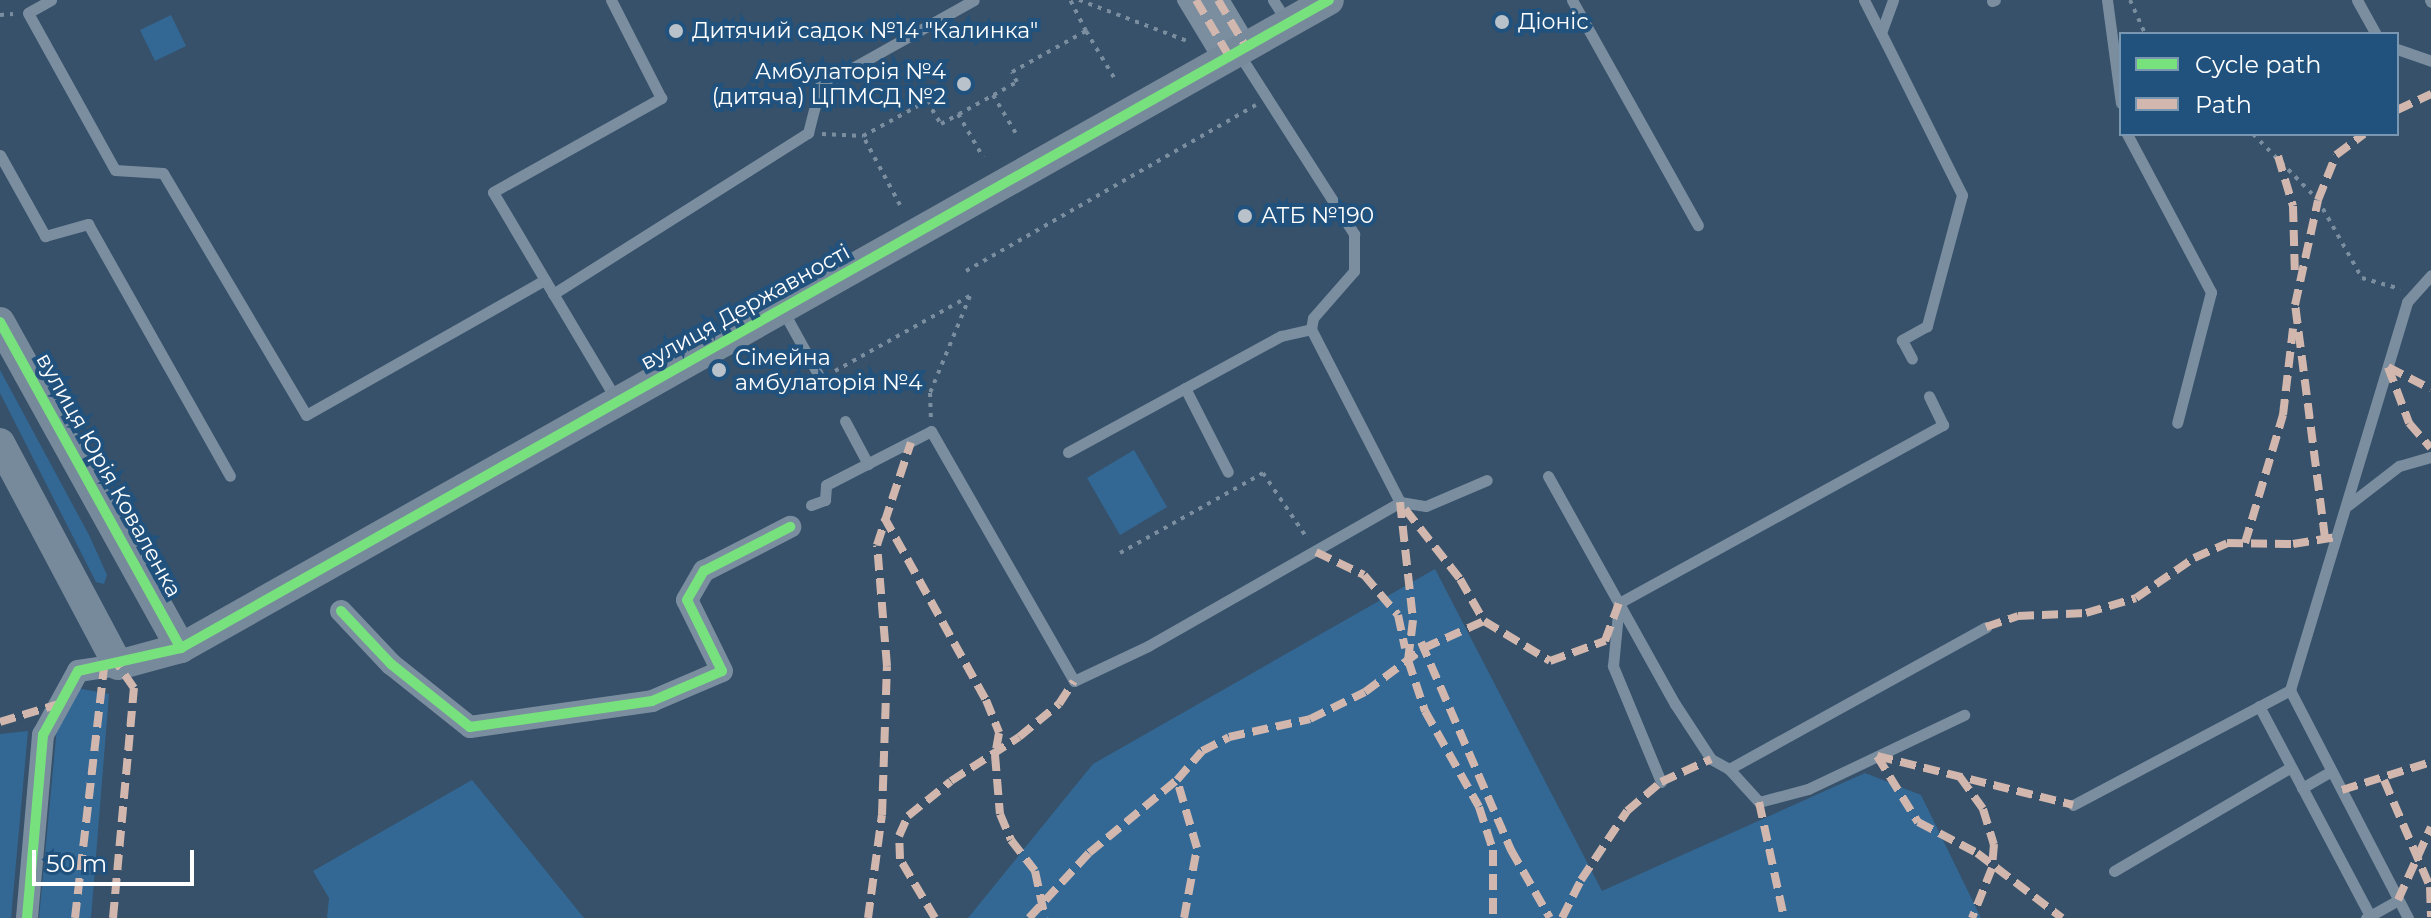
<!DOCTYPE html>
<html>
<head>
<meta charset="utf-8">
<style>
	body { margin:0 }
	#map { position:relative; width:2431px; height:918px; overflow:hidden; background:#365169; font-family:Montserrat,sans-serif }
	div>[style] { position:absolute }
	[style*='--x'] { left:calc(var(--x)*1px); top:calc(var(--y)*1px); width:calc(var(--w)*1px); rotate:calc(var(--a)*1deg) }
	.green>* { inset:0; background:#336895 }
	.path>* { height:4px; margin-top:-2px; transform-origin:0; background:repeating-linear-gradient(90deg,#7b8ea0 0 4px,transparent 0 10px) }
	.lane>* { height:11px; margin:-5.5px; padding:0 5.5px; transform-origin:5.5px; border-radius:5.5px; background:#7b8ea0 }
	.street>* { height:22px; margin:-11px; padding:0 11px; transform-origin:11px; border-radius:11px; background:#7b8ea0 }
	.secondary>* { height:30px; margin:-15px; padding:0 15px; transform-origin:15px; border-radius:15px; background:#778a9b }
	.quiet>* { height:8px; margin-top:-4px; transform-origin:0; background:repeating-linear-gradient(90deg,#d1b7ad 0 16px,transparent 0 24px) }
	.cycleway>* { height:10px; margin:-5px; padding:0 5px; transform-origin:5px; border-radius:5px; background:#77e17e }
	.dots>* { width:22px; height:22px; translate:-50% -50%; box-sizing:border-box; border:4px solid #21527e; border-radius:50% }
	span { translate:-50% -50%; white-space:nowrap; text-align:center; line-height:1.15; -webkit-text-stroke:8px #21527e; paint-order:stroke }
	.poi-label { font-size:22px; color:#fff }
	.left { translate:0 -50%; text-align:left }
	.right { translate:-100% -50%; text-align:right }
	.street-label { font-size:22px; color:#fff }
	.legend { position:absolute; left:2119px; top:32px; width:280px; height:104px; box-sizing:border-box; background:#21527e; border:2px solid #7a97b2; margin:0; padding:10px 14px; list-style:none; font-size:24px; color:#fff }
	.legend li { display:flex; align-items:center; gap:16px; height:40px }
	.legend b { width:40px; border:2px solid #7a97b2 }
	.scale { position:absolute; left:32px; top:850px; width:162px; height:36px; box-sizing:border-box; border:4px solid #fff; border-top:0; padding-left:10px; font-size:24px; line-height:28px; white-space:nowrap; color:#fff; -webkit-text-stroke:6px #21527e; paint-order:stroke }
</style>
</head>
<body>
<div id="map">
	<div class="green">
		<i style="clip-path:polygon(171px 15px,186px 46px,155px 61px,140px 30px)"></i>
		<i style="clip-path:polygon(0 370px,89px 535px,107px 575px,104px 584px,96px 582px,0 393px)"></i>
		<i style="clip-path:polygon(1134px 450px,1167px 507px,1120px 535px,1087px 478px)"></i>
		<i style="clip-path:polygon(1435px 569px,1602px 891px,1865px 773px,1921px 795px,1981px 918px,968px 918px,1093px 764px)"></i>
		<i style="clip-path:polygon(61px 685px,109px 694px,91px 918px,39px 918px)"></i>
		<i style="clip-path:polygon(28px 731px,11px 918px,0 918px,0 734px)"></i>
		<i style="clip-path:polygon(472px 780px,584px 918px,327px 918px,329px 898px,313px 871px)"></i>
	</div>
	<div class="path">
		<i style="--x:1079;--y:0;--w:116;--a:20.8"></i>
		<i style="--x:2130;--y:0;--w:37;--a:66"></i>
		<i style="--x:0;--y:15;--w:13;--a:-4"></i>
		<i style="--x:1086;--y:31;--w:58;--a:59"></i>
		<i style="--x:993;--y:95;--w:49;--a:59.2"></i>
		<i style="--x:958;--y:114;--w:50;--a:59.8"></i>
		<i style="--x:822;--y:134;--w:41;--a:2.8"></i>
		<i style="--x:2253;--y:134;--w:93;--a:45.4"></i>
		<i style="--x:2318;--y:200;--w:90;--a:60.6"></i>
		<i style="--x:2362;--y:278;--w:40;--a:16"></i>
		<i style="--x:900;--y:205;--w:78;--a:-118.2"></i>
		<i style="--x:863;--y:136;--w:73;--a:-28.7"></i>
		<i style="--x:927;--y:101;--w:27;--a:59"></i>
		<i style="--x:941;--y:124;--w:87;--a:-28.9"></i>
		<i style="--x:1017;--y:82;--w:11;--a:-117"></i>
		<i style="--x:1012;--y:72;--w:85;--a:-29"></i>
		<i style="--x:1086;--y:31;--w:35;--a:-117"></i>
		<i style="--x:966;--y:271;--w:334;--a:-29.8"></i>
		<i style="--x:835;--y:371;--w:154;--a:-29.1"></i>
		<i style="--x:970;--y:296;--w:105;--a:112.4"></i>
		<i style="--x:930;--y:393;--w:24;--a:88"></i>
		<i style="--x:1120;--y:553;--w:164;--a:-29.2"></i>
		<i style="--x:1263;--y:473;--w:78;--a:55.9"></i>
	</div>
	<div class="lane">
		<i style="--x:51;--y:0;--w:26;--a:151"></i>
		<i style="--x:28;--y:13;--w:179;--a:61"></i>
		<i style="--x:115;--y:170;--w:48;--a:3.6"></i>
		<i style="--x:163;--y:173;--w:281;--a:59.4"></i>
		<i style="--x:306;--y:415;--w:274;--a:-29.5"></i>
		<i style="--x:545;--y:280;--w:141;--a:59.2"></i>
		<i style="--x:1182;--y:0;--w:71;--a:58.8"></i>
		<i style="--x:1273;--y:0;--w:27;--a:57"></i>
		<i style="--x:1572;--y:0;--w:258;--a:60.8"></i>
		<i style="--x:1864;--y:0;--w:37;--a:63"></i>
		<i style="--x:1893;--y:0;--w:35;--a:110"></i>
		<i style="--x:1881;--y:33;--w:181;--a:63.4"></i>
		<i style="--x:1962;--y:195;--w:136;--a:105"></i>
		<i style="--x:1927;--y:326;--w:29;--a:151"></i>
		<i style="--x:1902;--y:340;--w:21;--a:62"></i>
		<i style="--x:2107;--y:0;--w:104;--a:82.3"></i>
		<i style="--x:2357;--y:0;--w:39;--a:61"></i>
		<i style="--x:2430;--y:0;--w:2;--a:63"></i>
		<i style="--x:1992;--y:1;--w:3;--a:-18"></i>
		<i style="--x:2397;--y:49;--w:36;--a:19"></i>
		<i style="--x:1239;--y:54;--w:214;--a:57.4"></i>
		<i style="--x:1354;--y:234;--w:37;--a:90"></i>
		<i style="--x:1354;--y:271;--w:62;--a:131.1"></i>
		<i style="--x:1313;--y:318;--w:11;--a:100"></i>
		<i style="--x:1311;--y:329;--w:195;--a:62.8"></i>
		<i style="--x:2127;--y:134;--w:179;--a:62"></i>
		<i style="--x:2211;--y:292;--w:135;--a:104.5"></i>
		<i style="--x:0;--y:155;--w:93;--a:60.9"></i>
		<i style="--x:45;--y:236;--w:45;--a:-15.6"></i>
		<i style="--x:88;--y:224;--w:289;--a:60.6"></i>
		<i style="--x:545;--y:280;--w:102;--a:-120.6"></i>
		<i style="--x:493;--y:192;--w:193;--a:-29.2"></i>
		<i style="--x:661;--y:98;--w:110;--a:-117"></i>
		<i style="--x:553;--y:294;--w:302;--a:-32.3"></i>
		<i style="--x:808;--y:133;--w:49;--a:-75.7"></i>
		<i style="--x:820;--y:86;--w:176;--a:-29.2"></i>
		<i style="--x:782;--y:309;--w:87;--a:61.1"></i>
		<i style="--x:1185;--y:388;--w:94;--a:62.9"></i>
		<i style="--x:845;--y:421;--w:49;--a:61.9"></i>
		<i style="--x:1068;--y:452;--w:243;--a:-28.6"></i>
		<i style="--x:1281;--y:336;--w:31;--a:-13"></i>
		<i style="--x:1548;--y:476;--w:261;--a:60.9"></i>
		<i style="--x:1675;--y:704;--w:66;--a:56.8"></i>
		<i style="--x:1711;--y:759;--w:21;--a:29"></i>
		<i style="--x:1729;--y:769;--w:294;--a:-28.9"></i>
		<i style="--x:811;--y:505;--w:15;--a:-20"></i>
		<i style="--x:825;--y:500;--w:15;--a:-86"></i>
		<i style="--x:826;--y:485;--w:118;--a:-27.2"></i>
		<i style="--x:931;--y:431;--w:288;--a:60.2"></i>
		<i style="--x:1074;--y:681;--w:82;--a:-25.3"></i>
		<i style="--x:1148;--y:646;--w:290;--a:-29.7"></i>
		<i style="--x:1400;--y:502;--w:26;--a:9"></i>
		<i style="--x:1426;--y:506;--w:66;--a:-23.1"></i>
		<i style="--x:2347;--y:506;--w:66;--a:-37.6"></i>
		<i style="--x:2399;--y:466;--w:33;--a:-16"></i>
		<i style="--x:2259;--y:706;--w:238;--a:62.1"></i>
		<i style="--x:1729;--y:769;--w:45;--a:47.7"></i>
		<i style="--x:1759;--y:802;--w:51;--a:-14.9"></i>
		<i style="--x:1808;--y:789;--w:173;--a:-25.4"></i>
		<i style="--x:1661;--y:782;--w:126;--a:-112.5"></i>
		<i style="--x:1613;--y:666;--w:63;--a:-84.6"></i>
		<i style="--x:1619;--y:603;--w:370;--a:-28.8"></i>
		<i style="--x:1943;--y:425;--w:32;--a:-116"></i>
		<i style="--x:2302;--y:788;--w:34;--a:-30"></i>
		<i style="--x:2073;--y:805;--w:246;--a:-27.9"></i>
		<i style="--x:2114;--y:871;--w:205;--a:-30.4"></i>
		<i style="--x:2366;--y:918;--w:37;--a:-29"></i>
		<i style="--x:2408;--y:918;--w:257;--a:-117.4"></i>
		<i style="--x:2290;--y:690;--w:405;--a:-73.2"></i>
		<i style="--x:2407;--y:302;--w:36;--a:-48"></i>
	</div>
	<div class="street">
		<i style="--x:1196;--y:0;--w:65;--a:59.5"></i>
		<i style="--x:1218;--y:0;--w:55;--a:59.2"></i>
		<i style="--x:341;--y:611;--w:73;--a:46.7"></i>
		<i style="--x:391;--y:664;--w:101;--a:38.6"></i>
		<i style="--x:470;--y:727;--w:184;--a:-8.1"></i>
		<i style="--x:652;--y:701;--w:76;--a:-23.2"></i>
		<i style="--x:722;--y:671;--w:79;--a:-116.2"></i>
		<i style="--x:687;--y:600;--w:34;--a:-60"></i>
		<i style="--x:704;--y:571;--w:97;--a:-27.1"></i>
		<i style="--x:27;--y:918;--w:184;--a:-85"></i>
		<i style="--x:43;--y:735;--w:73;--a:-61.3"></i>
		<i style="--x:78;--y:671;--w:40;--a:-8.5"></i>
	</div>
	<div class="secondary">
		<i style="--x:0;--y:322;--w:373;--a:61"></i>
		<i style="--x:0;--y:443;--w:251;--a:62"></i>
		<i style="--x:118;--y:665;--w:65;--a:-15.1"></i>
		<i style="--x:181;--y:648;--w:1318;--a:-29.44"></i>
	</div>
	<div class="quiet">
		<i style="--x:1196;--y:0;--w:65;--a:59.5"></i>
		<i style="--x:1218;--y:0;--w:55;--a:59.2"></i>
		<i style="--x:2397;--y:110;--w:38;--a:-25"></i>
		<i style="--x:2278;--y:156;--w:52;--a:73.3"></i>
		<i style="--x:2293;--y:206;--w:71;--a:88.4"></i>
		<i style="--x:2388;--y:367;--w:60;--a:69.4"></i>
		<i style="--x:2409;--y:423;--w:33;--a:49"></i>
		<i style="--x:2388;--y:367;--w:48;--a:27.1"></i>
		<i style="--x:1400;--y:502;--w:119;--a:83.7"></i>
		<i style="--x:1413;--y:620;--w:40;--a:97.1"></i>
		<i style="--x:1408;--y:660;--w:54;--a:71.6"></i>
		<i style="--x:1425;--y:711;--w:110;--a:60.6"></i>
		<i style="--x:1479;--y:807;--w:45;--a:72"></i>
		<i style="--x:1493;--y:850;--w:68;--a:90"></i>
		<i style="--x:1405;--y:509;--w:89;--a:51.8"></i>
		<i style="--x:1460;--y:579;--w:48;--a:60.3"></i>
		<i style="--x:1484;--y:621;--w:77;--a:31.2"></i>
		<i style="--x:1550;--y:661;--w:59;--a:-20"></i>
		<i style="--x:1605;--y:641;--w:40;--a:-69.8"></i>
		<i style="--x:884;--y:517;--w:210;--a:60.9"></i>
		<i style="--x:986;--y:700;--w:35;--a:68"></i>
		<i style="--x:999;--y:733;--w:22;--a:100"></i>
		<i style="--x:995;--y:755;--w:59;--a:85.2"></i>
		<i style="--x:1000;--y:814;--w:28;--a:67"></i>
		<i style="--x:1011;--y:840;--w:39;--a:52"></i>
		<i style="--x:1035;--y:871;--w:48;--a:78"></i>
		<i style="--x:2325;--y:538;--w:235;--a:-97.3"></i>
		<i style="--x:2295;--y:305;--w:107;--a:-77.6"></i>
		<i style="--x:2318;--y:200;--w:48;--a:-68.2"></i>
		<i style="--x:2336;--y:155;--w:35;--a:-37"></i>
		<i style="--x:2245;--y:543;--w:134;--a:-73.5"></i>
		<i style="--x:2283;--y:415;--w:87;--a:-83.4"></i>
		<i style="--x:1316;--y:552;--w:53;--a:25.6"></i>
		<i style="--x:1364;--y:575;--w:52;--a:49.6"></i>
		<i style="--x:1398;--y:615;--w:34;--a:78"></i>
		<i style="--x:1986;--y:627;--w:34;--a:-19"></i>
		<i style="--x:2018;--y:616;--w:68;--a:-2.5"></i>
		<i style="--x:2086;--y:613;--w:52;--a:-16.7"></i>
		<i style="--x:2136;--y:598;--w:70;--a:-34.6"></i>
		<i style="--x:2194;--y:558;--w:36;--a:-24"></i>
		<i style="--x:2227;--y:543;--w:66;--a:0.9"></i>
		<i style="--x:2293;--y:544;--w:44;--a:-9.2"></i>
		<i style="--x:1421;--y:642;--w:227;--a:66.6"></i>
		<i style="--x:1511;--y:850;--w:78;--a:60.2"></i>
		<i style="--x:0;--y:722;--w:62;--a:-17"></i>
		<i style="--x:1877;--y:756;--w:78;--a:58.2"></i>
		<i style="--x:1918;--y:822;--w:67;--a:27.7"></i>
		<i style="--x:1977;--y:853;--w:107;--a:37.4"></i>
		<i style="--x:1877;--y:756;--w:202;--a:14"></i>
		<i style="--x:1960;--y:777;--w:39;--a:54"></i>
		<i style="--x:1983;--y:809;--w:37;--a:73"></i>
		<i style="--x:1994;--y:844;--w:24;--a:95"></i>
		<i style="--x:1992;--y:868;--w:54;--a:111.8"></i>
		<i style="--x:2384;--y:780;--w:116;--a:66.7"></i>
		<i style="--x:2430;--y:887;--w:30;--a:88"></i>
		<i style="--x:2342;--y:790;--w:93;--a:-17.5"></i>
		<i style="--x:1759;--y:802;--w:119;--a:77.8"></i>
		<i style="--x:2398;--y:900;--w:80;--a:-65.7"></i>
		<i style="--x:75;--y:918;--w:254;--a:-83.4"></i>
		<i style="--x:113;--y:918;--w:231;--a:-84.8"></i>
		<i style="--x:134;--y:688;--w:28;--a:-125"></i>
		<i style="--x:868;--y:918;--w:104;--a:-82.3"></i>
		<i style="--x:882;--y:815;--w:149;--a:-88.1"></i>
		<i style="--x:887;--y:666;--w:121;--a:-94.7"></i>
		<i style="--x:877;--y:545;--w:108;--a:-71.7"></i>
		<i style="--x:935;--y:918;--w:69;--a:-120.7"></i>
		<i style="--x:900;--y:859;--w:23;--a:-92"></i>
		<i style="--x:899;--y:836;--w:22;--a:-66"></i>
		<i style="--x:908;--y:816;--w:55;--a:-39.1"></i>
		<i style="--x:951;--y:781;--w:81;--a:-32.9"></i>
		<i style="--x:1019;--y:737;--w:52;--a:-39.5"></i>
		<i style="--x:1059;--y:704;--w:27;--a:-57"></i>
		<i style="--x:1029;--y:918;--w:88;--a:-47.3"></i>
		<i style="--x:1089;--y:853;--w:114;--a:-39.7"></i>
		<i style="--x:1184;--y:918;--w:71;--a:-79.5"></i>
		<i style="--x:1197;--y:848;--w:71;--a:-106.4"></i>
		<i style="--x:1177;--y:780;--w:38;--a:-49"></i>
		<i style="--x:1202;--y:751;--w:30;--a:-27"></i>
		<i style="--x:1229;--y:737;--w:83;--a:-12.5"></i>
		<i style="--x:1310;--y:719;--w:61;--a:-26.1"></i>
		<i style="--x:1365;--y:692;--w:74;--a:-36.7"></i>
		<i style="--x:1424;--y:648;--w:66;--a:-24.2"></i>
		<i style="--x:1562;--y:918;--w:42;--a:-63.4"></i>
		<i style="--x:1581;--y:880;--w:83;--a:-56.3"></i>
		<i style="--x:1627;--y:811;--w:45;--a:-40.5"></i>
		<i style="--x:1661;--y:782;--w:55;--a:-24.7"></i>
	</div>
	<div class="cycleway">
		<i style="--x:0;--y:322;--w:373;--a:61"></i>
		<i style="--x:341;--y:611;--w:73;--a:46.7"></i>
		<i style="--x:391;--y:664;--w:101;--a:38.6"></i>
		<i style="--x:470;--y:727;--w:184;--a:-8.1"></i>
		<i style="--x:652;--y:701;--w:76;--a:-23.2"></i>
		<i style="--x:722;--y:671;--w:79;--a:-116.2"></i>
		<i style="--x:687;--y:600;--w:34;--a:-60"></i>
		<i style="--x:704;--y:571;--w:97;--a:-27.1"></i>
		<i style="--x:27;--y:918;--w:184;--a:-85"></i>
		<i style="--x:43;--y:735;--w:73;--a:-61.3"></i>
		<i style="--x:78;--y:671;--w:106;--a:-12.6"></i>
		<i style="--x:181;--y:648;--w:1318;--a:-29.44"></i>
	</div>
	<div class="dots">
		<i style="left:1502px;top:22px;background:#b9c2ca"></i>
		<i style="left:676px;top:31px;background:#b9c2ca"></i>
		<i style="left:964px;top:84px;background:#b9c2ca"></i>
		<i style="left:1245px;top:216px;background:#b9c2ca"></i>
		<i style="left:719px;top:370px;background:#b9c2ca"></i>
	</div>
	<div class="poi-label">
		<span class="left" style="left:1518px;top:22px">Діоніс</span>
		<span class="left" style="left:692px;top:31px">Дитячий садок №14 "Калинка"</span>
		<span class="right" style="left:946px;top:84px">Амбулаторія №4<br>(дитяча) ЦПМСД №2</span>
		<span class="left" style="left:1261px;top:216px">АТБ №190</span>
		<span class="left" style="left:735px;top:370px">Сімейна<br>амбулаторія №4</span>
	</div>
	<div class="street-label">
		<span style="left:745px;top:307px;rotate:-29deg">вулиця Державності</span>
		<span style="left:109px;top:475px;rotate:61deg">вулиця Юрія Коваленка</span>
	</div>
	<ul class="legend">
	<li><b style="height:10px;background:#77e17e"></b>Cycle path</li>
	<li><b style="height:10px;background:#d1b7ad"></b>Path</li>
	</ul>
	<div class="scale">50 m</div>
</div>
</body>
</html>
